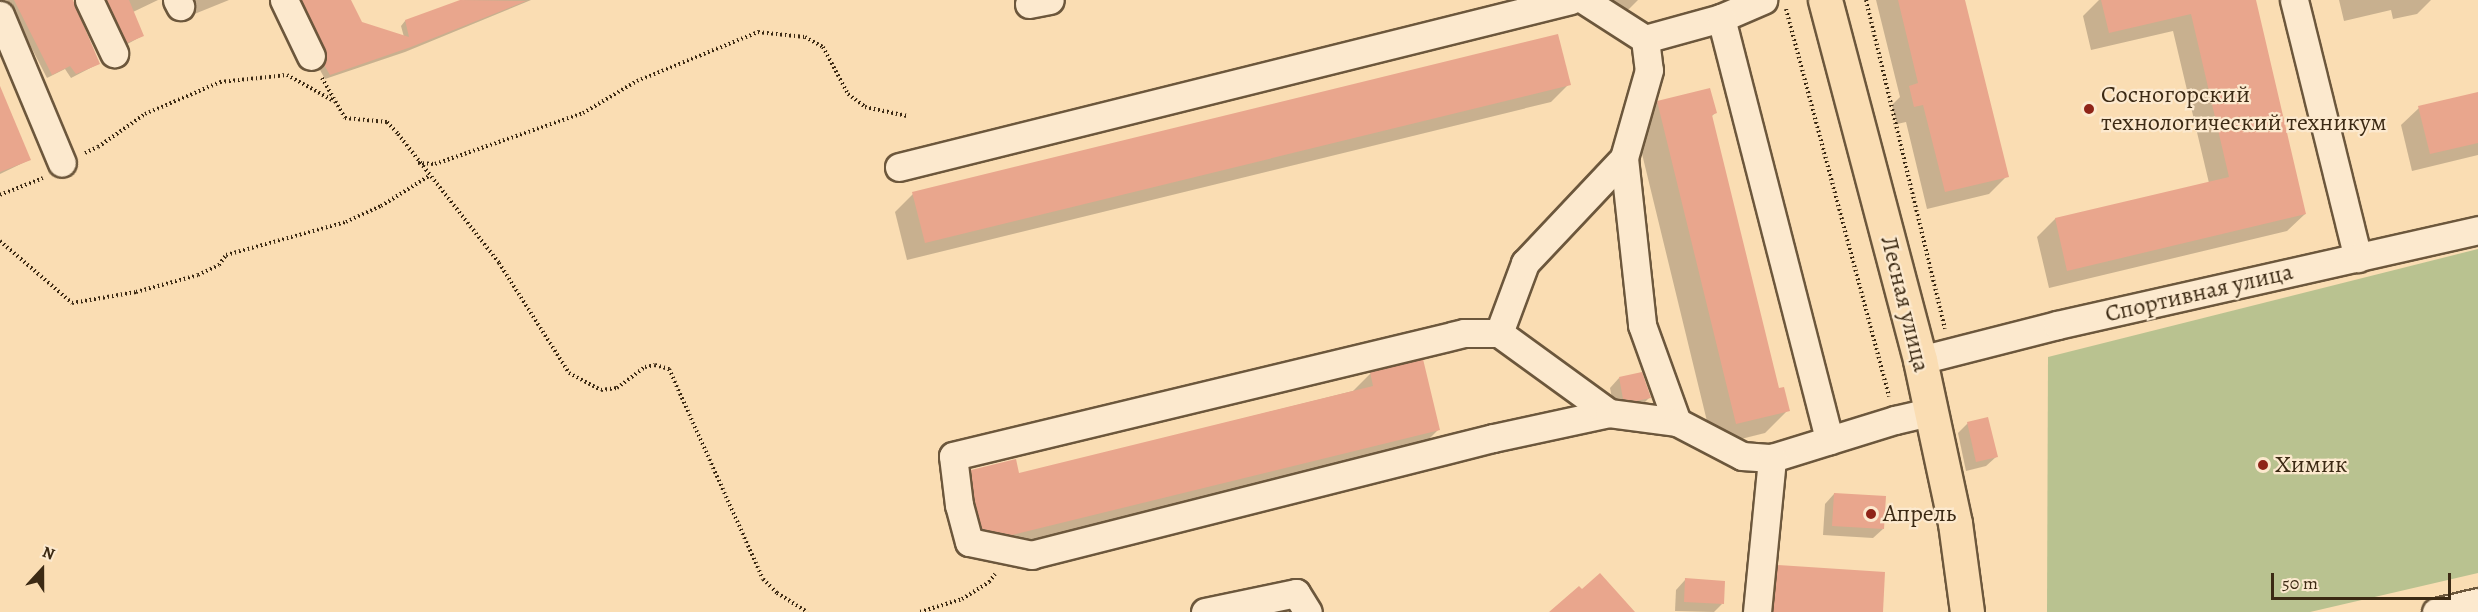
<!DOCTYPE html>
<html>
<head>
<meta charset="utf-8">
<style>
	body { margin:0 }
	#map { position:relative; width:2478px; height:612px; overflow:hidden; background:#faddb3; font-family:Alegreya,serif }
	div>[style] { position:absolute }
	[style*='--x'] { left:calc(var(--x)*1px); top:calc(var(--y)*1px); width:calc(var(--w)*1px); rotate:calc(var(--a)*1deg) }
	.green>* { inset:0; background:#b9c290 }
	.shadow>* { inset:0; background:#0003 }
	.building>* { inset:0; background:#e9a68d }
	.path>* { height:4px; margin-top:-2px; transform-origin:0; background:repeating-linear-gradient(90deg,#3c2a14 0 1.5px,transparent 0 4.5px) }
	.roads { filter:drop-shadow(2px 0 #6c573c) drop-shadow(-2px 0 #6c573c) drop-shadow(0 2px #6c573c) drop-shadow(0 -2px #6c573c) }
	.minor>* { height:27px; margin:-13.5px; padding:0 13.5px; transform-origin:13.5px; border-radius:13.5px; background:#fce9ce }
	.major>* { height:33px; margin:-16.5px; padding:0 16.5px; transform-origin:16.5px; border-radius:16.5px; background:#faddb3 }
	.dots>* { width:16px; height:16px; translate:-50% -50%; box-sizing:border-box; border:3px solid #fce9ce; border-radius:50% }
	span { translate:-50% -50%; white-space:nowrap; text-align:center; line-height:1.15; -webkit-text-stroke:4.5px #fce9ce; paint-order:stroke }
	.poi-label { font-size:24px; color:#3c2a14 }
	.left { translate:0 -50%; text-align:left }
	.street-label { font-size:24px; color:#3c2a14 }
	.north { position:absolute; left:12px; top:540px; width:60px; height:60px; -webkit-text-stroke:4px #fce9ce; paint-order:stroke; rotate:21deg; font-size:16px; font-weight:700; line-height:24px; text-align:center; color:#3c2a14 }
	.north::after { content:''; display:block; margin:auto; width:21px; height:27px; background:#3c2a14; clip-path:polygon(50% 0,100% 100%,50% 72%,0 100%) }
	.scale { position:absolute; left:2271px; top:573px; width:180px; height:27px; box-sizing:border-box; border:3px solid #3c2a14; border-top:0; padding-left:8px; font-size:18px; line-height:21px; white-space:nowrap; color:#3c2a14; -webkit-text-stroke:4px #fce9ce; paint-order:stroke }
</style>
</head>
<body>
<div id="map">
	<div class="green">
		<i style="clip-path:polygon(2478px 249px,2478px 573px,2310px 612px,2047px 612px,2048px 357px)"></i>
	</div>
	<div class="shadow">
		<i style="clip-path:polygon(7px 0,67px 0,98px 64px,71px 78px,65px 69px,47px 78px)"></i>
		<i style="clip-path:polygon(99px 0,158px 0,133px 12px,142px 36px,122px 47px)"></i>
		<i style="clip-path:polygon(187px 0,229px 0,192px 15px)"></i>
		<i style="clip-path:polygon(295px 0,349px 0,361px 23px,404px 37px,401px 26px,405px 21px,465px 0,531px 0,405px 52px,325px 79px,320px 70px,323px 62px,313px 35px)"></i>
		<i style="clip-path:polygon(1582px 0,1638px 0,1629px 9px,1592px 9px)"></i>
		<i style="clip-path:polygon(1876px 0,1964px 0,2007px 176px,1989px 194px,1927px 209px,1906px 122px,1897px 124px,1892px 105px,1900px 97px)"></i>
		<i style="clip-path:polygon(2099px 0,2254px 0,2305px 214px,2287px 231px,2049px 288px,2037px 237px,2055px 219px,2209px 183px,2173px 31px,2091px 50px,2083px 16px)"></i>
		<i style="clip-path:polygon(2339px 0,2431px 0,2417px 14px,2393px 19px,2391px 10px,2344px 21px)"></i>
		<i style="clip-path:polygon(1569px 84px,1551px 102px,907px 260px,895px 212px,913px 194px)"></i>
		<i style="clip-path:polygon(0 88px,29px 160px,0 174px)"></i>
		<i style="clip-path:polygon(2478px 93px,2478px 155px,2412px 171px,2401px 125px,2419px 108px)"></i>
		<i style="clip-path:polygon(1657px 102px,1715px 113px,1711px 117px,1778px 390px,1788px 410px,1765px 433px,1713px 446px,1635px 125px)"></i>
		<i style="clip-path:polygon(1371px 373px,1439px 429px,1421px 447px,993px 552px,953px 489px,971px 471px,1018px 475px,1353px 391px)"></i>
		<i style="clip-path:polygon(1619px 378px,1650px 397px,1640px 407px,1614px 408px,1610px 388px)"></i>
		<i style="clip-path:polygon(1968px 423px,1996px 457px,1986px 466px,1966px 471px,1958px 433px)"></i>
		<i style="clip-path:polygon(1834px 494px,1883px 529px,1873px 538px,1823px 535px,1825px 504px)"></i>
		<i style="clip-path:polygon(1778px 566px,1881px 612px,1758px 612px,1760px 584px)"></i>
		<i style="clip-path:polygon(1685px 580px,1722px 604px,1714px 612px,1675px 611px,1676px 590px)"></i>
	</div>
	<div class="building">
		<i style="clip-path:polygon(14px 0,73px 0,100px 64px,76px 74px,70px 66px,52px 75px)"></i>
		<i style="clip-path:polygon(106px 0,129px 0,144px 36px,127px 43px)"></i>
		<i style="clip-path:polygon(301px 0,351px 0,362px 22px,409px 37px,405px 20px,460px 0,526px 1px,411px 47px,330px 75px,324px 65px,327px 58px,325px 49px)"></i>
		<i style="clip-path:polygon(1898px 0,1965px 0,2009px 177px,1945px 192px,1923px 105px,1914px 107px,1909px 86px,1918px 83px)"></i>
		<i style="clip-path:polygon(2101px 0,2256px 0,2306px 214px,2067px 271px,2055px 218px,2229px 177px,2191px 14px,2109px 33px)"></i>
		<i style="clip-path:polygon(1558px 34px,1571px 85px,925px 243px,912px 192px)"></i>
		<i style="clip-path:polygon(0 86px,31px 160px,0 172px)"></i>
		<i style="clip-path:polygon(1710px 88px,1717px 113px,1712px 115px,1779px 388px,1784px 387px,1790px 411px,1736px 424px,1657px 101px)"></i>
		<i style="clip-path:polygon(2478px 92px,2478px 143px,2430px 154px,2418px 106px)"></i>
		<i style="clip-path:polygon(1423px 359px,1440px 430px,1012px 535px,982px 529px,974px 502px,971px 470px,1016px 459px,1019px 473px,1373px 386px,1370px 372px)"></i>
		<i style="clip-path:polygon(1642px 372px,1651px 398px,1636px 401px,1623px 399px,1619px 377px)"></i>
		<i style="clip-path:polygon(1988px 417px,1998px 457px,1976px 462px,1967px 422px)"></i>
		<i style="clip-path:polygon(1834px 493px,1886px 496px,1884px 529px,1832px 526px)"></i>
		<i style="clip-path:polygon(1777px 565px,1885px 572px,1883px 612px,1773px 612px)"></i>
		<i style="clip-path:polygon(1600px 573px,1635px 612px,1549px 612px,1579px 586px,1582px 589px)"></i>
		<i style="clip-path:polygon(1685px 578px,1725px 581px,1724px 604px,1684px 602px)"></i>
	</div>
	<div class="path">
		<i style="--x:1866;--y:0;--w:338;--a:76.5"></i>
		<i style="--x:1786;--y:9;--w:401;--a:75.1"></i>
		<i style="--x:322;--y:78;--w:46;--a:60.1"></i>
		<i style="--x:345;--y:118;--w:42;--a:5.4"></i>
		<i style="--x:387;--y:122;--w:16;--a:47"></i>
		<i style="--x:398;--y:134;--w:164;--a:51.9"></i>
		<i style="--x:499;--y:263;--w:130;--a:57.5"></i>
		<i style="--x:569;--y:373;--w:36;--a:28"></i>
		<i style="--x:601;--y:390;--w:16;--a:-7"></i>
		<i style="--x:617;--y:388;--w:35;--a:-37"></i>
		<i style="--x:645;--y:367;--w:10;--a:-11"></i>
		<i style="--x:655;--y:365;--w:15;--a:16"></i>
		<i style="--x:669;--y:369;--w:230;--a:65.9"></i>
		<i style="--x:763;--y:579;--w:20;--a:45"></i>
		<i style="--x:777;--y:593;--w:36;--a:32"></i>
		<i style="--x:85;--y:153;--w:14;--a:-25"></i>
		<i style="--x:98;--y:147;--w:57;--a:-35.1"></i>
		<i style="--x:145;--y:114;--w:82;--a:-23.1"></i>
		<i style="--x:220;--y:82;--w:67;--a:-6"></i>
		<i style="--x:287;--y:75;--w:54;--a:29"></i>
		<i style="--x:418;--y:163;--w:17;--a:3"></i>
		<i style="--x:435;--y:164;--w:157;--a:-19"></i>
		<i style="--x:583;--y:113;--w:63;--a:-30.7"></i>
		<i style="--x:637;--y:81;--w:131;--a:-22"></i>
		<i style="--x:758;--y:32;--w:47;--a:6.1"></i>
		<i style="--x:805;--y:37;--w:21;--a:29"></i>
		<i style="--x:823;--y:47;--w:53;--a:62"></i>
		<i style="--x:848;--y:94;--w:21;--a:37"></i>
		<i style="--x:865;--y:107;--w:43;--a:12.1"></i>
		<i style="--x:0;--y:195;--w:46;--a:-21.6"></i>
		<i style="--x:0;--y:241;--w:95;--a:40.7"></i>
		<i style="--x:72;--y:303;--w:65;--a:-9.8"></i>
		<i style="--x:136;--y:292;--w:64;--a:-15.3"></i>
		<i style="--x:198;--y:275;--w:23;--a:-25"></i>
		<i style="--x:219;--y:265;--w:12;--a:-55"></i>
		<i style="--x:226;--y:255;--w:124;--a:-15.4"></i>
		<i style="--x:346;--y:222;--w:38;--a:-25"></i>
		<i style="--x:381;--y:206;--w:57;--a:-32"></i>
		<i style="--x:920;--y:612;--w:44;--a:-17.2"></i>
		<i style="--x:962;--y:599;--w:32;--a:-32"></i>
		<i style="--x:989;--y:582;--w:10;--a:-53"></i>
	</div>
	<div class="roads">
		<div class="minor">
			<i style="--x:89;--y:0;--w:59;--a:64.7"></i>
			<i style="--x:177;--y:0;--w:7;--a:63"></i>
			<i style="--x:284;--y:0;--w:62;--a:64.3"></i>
			<i style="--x:1584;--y:0;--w:72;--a:32.6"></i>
			<i style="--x:1645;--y:39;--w:79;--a:-15.4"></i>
			<i style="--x:1721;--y:18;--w:46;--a:-23.2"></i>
			<i style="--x:2294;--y:0;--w:266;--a:76.1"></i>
			<i style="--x:1029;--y:4;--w:21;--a:-11"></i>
			<i style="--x:0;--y:15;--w:160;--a:67.3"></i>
			<i style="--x:1721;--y:18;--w:436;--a:75.6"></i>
			<i style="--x:1645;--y:39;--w:31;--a:83"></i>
			<i style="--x:1649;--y:70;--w:91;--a:105.9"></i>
			<i style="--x:1624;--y:158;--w:168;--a:83.8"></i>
			<i style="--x:1642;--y:325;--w:103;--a:70.2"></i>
			<i style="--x:899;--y:167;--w:692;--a:-13.96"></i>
			<i style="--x:1499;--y:333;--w:75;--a:-69.6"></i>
			<i style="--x:1525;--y:263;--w:144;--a:-46.7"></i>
			<i style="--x:1920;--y:360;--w:141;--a:-14.3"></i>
			<i style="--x:2057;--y:325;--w:432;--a:-12.7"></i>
			<i style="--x:1609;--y:413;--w:119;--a:167.8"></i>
			<i style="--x:1493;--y:438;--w:476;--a:165.8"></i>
			<i style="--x:1032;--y:555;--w:64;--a:-168.3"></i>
			<i style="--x:969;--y:542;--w:38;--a:-105"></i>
			<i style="--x:959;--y:505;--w:49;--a:-97"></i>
			<i style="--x:953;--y:456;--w:526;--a:-13.53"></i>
			<i style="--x:1464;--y:333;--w:35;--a:0"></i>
			<i style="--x:1499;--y:333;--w:136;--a:36"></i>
			<i style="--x:1609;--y:413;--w:69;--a:7.5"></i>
			<i style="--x:1677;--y:422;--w:73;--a:27.6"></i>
			<i style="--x:1742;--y:456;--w:30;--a:4"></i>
			<i style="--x:1772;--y:458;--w:129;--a:-17.2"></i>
			<i style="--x:1895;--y:420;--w:37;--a:-13"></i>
			<i style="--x:1205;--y:612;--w:93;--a:-11.8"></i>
			<i style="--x:1296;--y:593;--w:22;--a:58"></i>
			<i style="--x:1757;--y:612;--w:155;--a:-84.4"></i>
			<i style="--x:2436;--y:612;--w:43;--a:-13.4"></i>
		</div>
		<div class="major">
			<i style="--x:1825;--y:0;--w:372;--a:75.2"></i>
			<i style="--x:1920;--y:360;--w:167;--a:77.9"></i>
			<i style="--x:1955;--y:523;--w:90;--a:82.3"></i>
		</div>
	</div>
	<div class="dots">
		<i style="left:2089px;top:109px;background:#8f2418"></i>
		<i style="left:2263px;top:465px;background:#8f2418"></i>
		<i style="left:1871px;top:514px;background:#8f2418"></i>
	</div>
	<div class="poi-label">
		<span class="left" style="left:2101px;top:109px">Сосногорский<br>технологический техникум</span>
		<span class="left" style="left:2275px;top:465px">Химик</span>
		<span class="left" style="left:1883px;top:514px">Апрель</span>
	</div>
	<div class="street-label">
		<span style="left:2199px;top:293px;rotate:-13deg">Спортивная улица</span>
		<span style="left:1905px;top:304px;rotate:76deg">Лесная улица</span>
	</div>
	<div class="north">N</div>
	<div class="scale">50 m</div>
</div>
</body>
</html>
